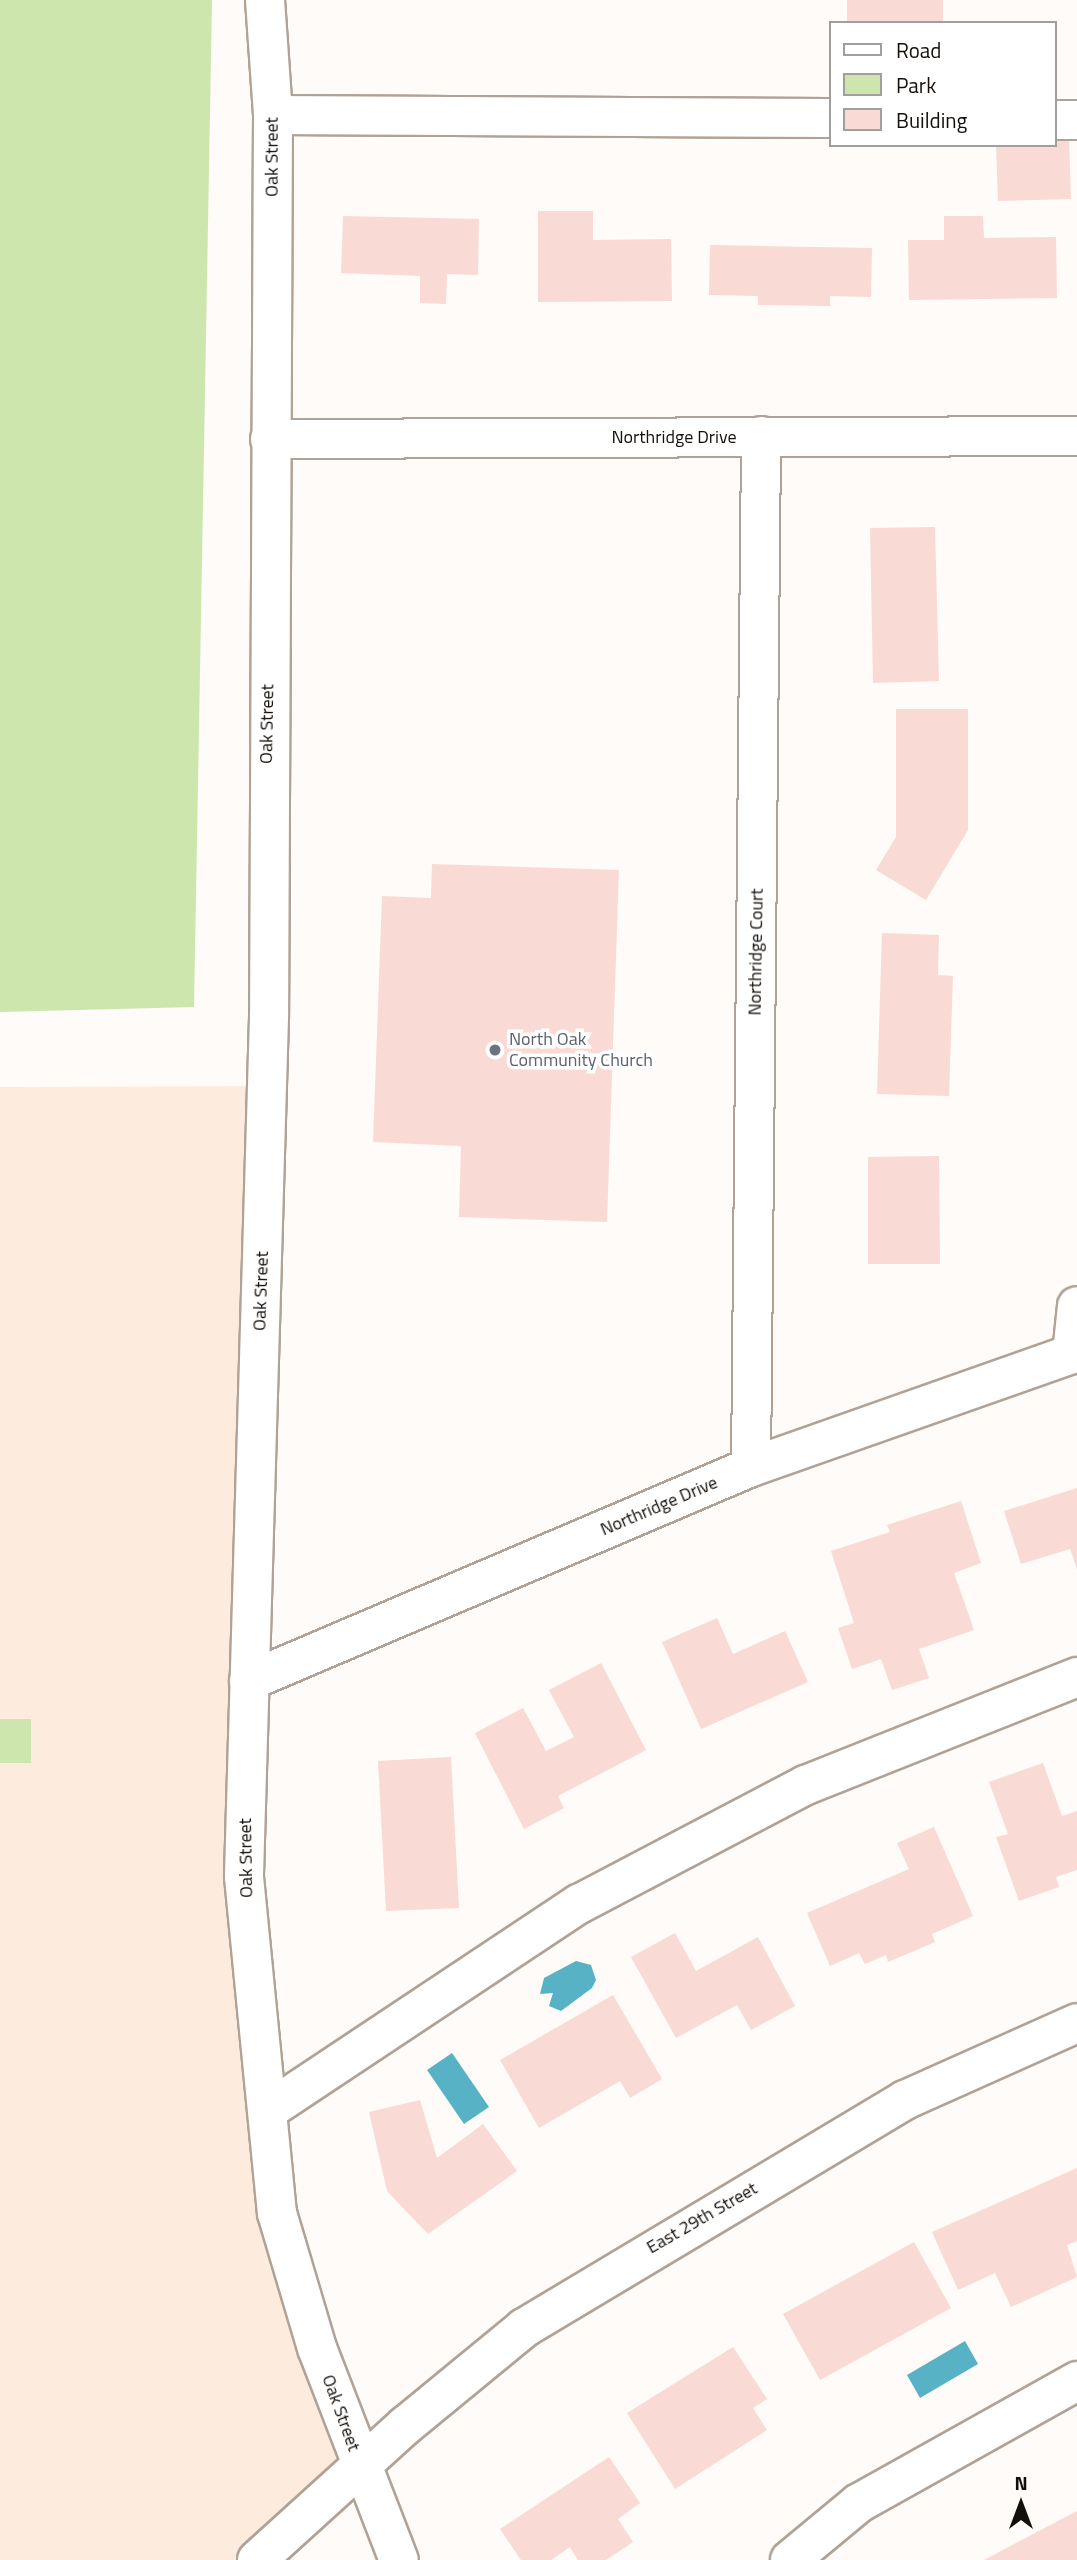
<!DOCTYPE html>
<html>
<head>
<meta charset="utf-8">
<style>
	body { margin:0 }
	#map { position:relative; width:1077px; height:2560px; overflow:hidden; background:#fefbf8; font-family:"Titillium Web",sans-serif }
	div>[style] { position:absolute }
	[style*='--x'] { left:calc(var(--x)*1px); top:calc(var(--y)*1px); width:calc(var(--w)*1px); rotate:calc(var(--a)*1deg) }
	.built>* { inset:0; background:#fdecde }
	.green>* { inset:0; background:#cde6ad }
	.water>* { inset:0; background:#57b2c5 }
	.building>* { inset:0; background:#f9dad4 }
	.roads { filter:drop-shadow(2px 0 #b0a296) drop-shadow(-2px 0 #b0a296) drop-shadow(0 2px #b0a296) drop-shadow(0 -2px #b0a296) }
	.minor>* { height:38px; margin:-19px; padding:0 19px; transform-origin:19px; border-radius:19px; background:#fff }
	.dots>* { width:19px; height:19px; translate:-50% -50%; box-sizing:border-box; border:4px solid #fff; border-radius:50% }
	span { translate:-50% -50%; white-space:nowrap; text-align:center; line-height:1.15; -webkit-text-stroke:7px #fff; paint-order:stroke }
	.street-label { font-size:18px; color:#140f0b }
	.worship-label { font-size:18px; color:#5b616d }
	.left { translate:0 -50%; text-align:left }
	.legend { position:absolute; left:829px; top:21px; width:228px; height:126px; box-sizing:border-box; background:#fff; border:2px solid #a19f9d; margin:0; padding:9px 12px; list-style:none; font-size:21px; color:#140f0b }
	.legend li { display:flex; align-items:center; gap:14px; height:35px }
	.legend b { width:35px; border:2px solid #a19f9d }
	.north { position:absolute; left:986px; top:2469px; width:70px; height:70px; -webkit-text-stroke:5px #fff; paint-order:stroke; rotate:0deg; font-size:19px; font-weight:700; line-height:28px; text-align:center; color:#140f0b }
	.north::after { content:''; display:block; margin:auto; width:24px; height:32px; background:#140f0b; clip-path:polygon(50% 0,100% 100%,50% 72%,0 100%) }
</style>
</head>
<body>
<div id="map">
	<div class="built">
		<i style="clip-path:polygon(267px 1086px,249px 1681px,270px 2109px,362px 2468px,257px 2560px,0 2560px,0 1087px)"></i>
	</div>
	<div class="green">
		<i style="clip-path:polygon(0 0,212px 0,194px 1007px,0 1012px)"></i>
		<i style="clip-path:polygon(0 1719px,31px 1719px,31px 1763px,0 1763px)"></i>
	</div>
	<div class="water">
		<i style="clip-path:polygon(576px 1961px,591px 1965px,596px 1980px,592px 1988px,561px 2011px,549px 2006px,553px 1993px,540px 1994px,544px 1978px)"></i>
		<i style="clip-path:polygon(452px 2053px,489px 2107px,464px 2124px,427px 2070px)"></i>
		<i style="clip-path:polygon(965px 2341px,978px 2364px,920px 2398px,907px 2375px)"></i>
	</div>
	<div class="building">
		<i style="clip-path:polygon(847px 0,943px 0,943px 23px,847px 23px)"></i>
		<i style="clip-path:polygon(1054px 137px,1069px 137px,1071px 199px,998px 201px,996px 145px,1054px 145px)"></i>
		<i style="clip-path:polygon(538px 211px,593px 211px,593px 240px,671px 239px,672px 301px,538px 302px)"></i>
		<i style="clip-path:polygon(343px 216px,479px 219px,478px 275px,447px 274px,446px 304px,420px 303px,420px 276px,341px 273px)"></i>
		<i style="clip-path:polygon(944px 216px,983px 216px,984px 238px,1056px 237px,1057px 298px,909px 300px,908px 240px,944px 240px)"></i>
		<i style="clip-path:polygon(710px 245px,872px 248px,871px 297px,830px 296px,830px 306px,758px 305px,758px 296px,709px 295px)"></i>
		<i style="clip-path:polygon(935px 527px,939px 681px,873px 683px,870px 528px)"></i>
		<i style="clip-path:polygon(896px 709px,968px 709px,968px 830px,926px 900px,876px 870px,896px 837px)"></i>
		<i style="clip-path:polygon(432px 864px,619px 870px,607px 1222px,459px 1217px,461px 1146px,373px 1142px,382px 896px,431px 898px)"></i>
		<i style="clip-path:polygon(882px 933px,939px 935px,938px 975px,953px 976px,949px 1096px,877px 1094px)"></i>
		<i style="clip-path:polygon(939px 1156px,940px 1264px,868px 1264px,868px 1157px)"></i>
		<i style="clip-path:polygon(1077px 1488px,1077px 1569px,1070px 1549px,1021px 1564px,1004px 1511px)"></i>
		<i style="clip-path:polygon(961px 1501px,981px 1563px,954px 1573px,974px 1630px,919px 1649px,929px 1678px,892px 1690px,881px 1659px,852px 1669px,838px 1628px,854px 1623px,831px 1551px,890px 1532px,887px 1525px)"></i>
		<i style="clip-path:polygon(717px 1618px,733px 1654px,785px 1631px,808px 1682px,701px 1729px,662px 1642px)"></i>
		<i style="clip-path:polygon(601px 1663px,646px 1750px,558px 1796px,564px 1808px,524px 1829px,475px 1733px,523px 1708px,546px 1751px,574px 1737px,549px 1690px)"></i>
		<i style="clip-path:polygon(451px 1757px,459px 1908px,386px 1911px,378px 1761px)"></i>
		<i style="clip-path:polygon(1043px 1763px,1062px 1816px,1077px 1811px,1077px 1870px,1056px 1877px,1059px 1887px,1019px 1901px,996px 1837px,1008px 1834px,989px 1782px)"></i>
		<i style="clip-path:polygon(934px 1827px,973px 1916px,932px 1934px,935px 1942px,888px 1962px,886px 1955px,865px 1964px,859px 1953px,830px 1966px,807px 1913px,909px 1869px,897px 1843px)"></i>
		<i style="clip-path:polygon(675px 1933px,696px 1971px,758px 1937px,795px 2006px,751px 2030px,737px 2005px,676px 2038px,631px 1957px)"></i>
		<i style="clip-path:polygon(613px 1995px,662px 2079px,630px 2098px,620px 2081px,539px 2128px,500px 2060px)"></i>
		<i style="clip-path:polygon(420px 2100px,437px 2158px,483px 2124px,517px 2171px,428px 2234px,387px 2191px,369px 2112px)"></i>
		<i style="clip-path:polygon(1077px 2168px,1077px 2241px,1067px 2245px,1077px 2277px,1011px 2307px,995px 2273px,958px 2290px,932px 2232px)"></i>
		<i style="clip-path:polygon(914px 2242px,951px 2308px,820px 2380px,783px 2314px)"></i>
		<i style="clip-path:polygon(733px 2347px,767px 2399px,753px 2408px,767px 2430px,675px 2489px,627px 2413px)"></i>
		<i style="clip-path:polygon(609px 2457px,640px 2503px,618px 2519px,633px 2542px,606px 2560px,578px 2560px,570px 2547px,551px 2560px,521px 2560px,500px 2529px)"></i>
		<i style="clip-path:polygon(1077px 2511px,1077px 2560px,984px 2560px)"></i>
	</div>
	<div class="roads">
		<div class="minor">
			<i style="--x:265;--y:0;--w:115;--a:86"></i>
			<i style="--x:273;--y:115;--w:902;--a:90.25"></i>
			<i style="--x:269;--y:1017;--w:860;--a:91.67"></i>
			<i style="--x:244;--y:1877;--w:338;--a:84.4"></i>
			<i style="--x:277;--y:2213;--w:141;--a:73.5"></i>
			<i style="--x:317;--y:2348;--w:227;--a:68.9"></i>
			<i style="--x:273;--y:115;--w:557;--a:0.31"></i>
			<i style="--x:1054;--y:120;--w:23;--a:0"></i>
			<i style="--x:270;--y:439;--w:807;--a:-0.21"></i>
			<i style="--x:1072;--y:1354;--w:48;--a:-84.1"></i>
			<i style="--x:751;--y:1467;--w:1031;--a:-89.44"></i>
			<i style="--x:249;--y:1681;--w:546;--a:-23.09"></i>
			<i style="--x:751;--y:1467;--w:346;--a:-19.4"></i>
			<i style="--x:270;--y:2109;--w:371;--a:-33.6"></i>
			<i style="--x:579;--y:1904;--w:256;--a:-27.7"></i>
			<i style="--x:806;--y:1785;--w:292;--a:-21.7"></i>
			<i style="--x:257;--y:2560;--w:201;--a:-42.2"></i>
			<i style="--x:406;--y:2425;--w:153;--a:-39.4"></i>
			<i style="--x:524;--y:2328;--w:444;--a:-30.9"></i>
			<i style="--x:905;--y:2100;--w:188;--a:-24.1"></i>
			<i style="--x:790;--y:2560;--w:89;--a:-39.6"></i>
			<i style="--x:859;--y:2503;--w:250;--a:-29.2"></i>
		</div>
	</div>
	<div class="dots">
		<i style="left:495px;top:1050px;background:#6b7280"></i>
	</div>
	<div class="street-label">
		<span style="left:272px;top:157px;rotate:-90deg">Oak Street</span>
		<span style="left:674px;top:437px">Northridge Drive</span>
		<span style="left:267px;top:724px;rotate:-89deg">Oak Street</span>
		<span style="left:756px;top:952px;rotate:-89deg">Northridge Court</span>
		<span style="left:261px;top:1291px;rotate:-88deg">Oak Street</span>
		<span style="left:659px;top:1506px;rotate:-23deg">Northridge Drive</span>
		<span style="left:246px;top:1858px;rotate:-91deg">Oak Street</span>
		<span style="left:702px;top:2218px;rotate:-30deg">East 29th Street</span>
		<span style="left:341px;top:2413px;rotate:70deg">Oak Street</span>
	</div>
	<div class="worship-label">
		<span class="left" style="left:509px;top:1050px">North Oak<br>Community Church</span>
	</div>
	<ul class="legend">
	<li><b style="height:9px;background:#fff"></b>Road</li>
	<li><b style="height:19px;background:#cde6ad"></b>Park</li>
	<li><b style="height:19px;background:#f9dad4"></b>Building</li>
	</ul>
	<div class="north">N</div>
</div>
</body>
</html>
